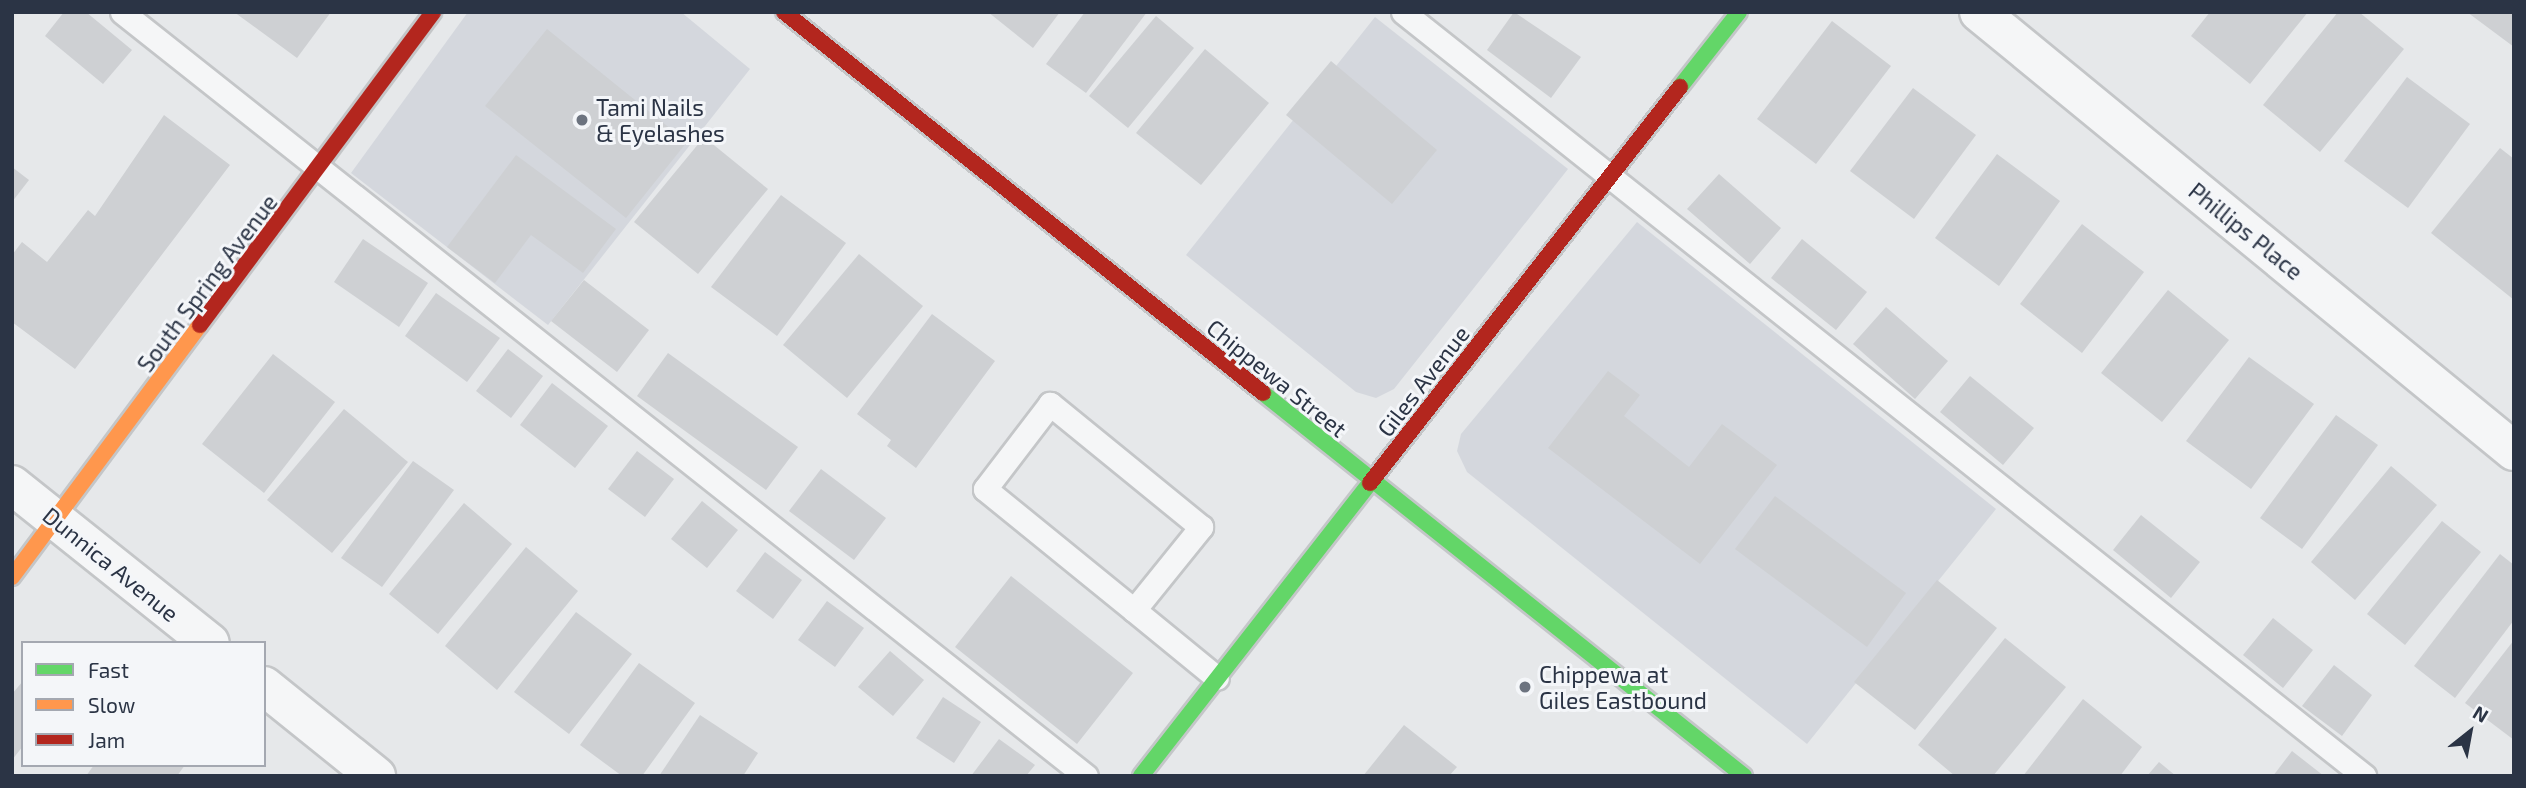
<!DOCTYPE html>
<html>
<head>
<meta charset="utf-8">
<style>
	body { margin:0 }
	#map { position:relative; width:2526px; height:788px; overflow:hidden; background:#e6e8ea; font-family:"Exo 2",sans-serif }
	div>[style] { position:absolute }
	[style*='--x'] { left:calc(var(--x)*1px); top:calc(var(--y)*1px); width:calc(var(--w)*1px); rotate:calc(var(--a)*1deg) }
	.built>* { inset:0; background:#d4d7dd }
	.building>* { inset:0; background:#ced0d3 }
	.roads { filter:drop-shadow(2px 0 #c4c6c8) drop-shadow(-2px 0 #c4c6c8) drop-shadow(0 2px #c4c6c8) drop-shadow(0 -2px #c4c6c8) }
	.lane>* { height:23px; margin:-11.5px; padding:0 11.5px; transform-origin:11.5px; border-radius:11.5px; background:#f5f6f7 }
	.street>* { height:38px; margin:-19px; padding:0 19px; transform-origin:19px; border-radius:19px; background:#f5f6f7 }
	.fast>* { height:16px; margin:-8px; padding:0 8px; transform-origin:8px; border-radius:8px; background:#63d668 }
	.slow>* { height:16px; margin:-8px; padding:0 8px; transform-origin:8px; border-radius:8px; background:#ff974d }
	.jam>* { height:16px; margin:-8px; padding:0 8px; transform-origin:8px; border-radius:8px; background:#b3261e }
	.dots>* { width:19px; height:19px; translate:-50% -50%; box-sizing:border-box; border:4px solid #f4f6f9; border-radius:50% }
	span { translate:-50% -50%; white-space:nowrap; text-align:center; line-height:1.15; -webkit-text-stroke:6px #f4f6f9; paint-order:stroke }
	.poi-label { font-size:23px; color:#2b3445 }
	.left { translate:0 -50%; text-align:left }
	.street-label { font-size:23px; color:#2b3445 }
	.frame { position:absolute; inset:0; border:14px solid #2b3445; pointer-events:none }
	.legend { position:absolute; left:21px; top:641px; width:245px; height:126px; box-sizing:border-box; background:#f4f6f9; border:2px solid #a4a8b1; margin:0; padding:9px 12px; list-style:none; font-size:21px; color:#2b3445 }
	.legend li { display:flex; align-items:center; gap:14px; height:35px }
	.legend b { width:35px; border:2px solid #a4a8b1 }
	.north { position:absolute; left:2435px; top:697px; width:70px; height:70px; -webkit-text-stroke:5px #f4f6f9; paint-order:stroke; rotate:31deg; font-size:19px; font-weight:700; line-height:28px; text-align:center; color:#2b3445 }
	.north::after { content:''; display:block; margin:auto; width:24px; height:32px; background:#2b3445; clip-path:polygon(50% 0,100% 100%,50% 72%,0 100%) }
</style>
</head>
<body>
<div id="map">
	<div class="built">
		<i style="clip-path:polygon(468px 12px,681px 12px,750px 69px,548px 325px,351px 173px)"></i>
		<i style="clip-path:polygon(1375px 17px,1568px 169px,1394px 389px,1376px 398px,1356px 392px,1186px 255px)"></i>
		<i style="clip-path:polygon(1637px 222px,1996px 509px,1807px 744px,1467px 472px,1457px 451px,1461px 434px)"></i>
	</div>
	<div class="building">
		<i style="clip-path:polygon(64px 12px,86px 12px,132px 50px,103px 84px,45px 36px)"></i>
		<i style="clip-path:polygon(234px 12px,331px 12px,297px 58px)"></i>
		<i style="clip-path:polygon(988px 12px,1060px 12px,1033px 48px)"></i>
		<i style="clip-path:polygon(1085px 12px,1147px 12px,1086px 93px,1046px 64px)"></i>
		<i style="clip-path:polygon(1514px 12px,1581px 57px,1551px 98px,1487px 50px)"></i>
		<i style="clip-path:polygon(2210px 12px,2308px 12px,2250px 84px,2191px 36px)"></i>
		<i style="clip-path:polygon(2338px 12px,2359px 12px,2404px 49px,2320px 152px,2263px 105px)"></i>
		<i style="clip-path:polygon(2467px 12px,2514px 12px,2514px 47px)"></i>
		<i style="clip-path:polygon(1156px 16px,1194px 48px,1128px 128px,1089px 96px)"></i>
		<i style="clip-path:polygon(1832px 21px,1891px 66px,1816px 164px,1757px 119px)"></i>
		<i style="clip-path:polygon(547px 29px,687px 142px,626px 218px,485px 106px)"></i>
		<i style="clip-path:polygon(1205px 49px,1269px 103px,1201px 185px,1136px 133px)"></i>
		<i style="clip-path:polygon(1331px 61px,1437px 150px,1392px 204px,1286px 115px)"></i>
		<i style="clip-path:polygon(2407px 77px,2470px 124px,2408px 208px,2344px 161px)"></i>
		<i style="clip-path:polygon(1913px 88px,1976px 135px,1914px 219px,1850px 171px)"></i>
		<i style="clip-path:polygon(164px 115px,230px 165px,75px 369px,12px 322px,12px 255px,22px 242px,47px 262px,88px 210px,95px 216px)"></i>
		<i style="clip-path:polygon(704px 137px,768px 189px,698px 274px,634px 222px)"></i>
		<i style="clip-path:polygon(2500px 148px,2514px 159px,2514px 300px,2431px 233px)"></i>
		<i style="clip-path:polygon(1997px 154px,2060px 201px,1999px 286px,1935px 238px)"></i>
		<i style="clip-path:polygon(516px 155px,616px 229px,583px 273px,531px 235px,495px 283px,447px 247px)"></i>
		<i style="clip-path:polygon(12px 167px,29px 180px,12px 202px)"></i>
		<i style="clip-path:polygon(1719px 174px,1781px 228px,1750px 264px,1687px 209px)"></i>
		<i style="clip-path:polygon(781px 195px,846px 243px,777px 336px,711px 287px)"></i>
		<i style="clip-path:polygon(2082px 224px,2144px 272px,2082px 353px,2020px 304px)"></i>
		<i style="clip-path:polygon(363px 239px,428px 283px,399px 327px,334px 282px)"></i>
		<i style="clip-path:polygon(1802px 239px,1867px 292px,1836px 330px,1771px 278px)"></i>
		<i style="clip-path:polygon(859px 254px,923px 306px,847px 398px,783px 345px)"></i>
		<i style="clip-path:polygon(584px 280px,649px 330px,617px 372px,551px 321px)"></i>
		<i style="clip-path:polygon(2168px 290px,2229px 340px,2162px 422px,2101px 373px)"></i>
		<i style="clip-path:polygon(436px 293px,500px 338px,467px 382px,405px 336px)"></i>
		<i style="clip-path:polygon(1886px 307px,1948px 361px,1915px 399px,1853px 344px)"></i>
		<i style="clip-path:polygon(932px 314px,995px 361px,916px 468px,887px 446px,891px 440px,857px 414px)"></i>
		<i style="clip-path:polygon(508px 349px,543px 376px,511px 418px,476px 391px)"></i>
		<i style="clip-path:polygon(668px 353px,798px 447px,766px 490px,637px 396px)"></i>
		<i style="clip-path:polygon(273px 354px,335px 402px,264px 493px,202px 444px)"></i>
		<i style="clip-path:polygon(2249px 357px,2314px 404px,2251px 489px,2186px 441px)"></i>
		<i style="clip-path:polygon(1608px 371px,1640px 395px,1624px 416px,1689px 467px,1722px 424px,1777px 465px,1700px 564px,1548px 448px)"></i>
		<i style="clip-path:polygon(1970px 376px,2034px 428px,2003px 465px,1940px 412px)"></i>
		<i style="clip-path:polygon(552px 383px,608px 426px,575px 468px,520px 425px)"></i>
		<i style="clip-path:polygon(344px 409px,408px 462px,332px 553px,267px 500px)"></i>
		<i style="clip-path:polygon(2336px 415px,2378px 445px,2302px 549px,2260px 518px)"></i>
		<i style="clip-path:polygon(637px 451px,674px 479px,645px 517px,608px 489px)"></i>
		<i style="clip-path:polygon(413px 461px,454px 490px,382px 587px,341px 558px)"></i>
		<i style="clip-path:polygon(2391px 466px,2437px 505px,2355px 600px,2311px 562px)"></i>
		<i style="clip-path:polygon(821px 469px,886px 518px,854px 560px,789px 511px)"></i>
		<i style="clip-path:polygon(1775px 496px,1906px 593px,1867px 647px,1735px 549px)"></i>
		<i style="clip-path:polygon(702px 501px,738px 530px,707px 568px,671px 539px)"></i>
		<i style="clip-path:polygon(464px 503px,512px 544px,438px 634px,389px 594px)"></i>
		<i style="clip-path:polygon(2141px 515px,2200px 562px,2171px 598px,2113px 550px)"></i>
		<i style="clip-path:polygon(2442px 521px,2481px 552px,2405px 645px,2367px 614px)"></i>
		<i style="clip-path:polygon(526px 547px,578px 591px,497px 690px,445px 646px)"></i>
		<i style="clip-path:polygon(765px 552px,802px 580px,773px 619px,736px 591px)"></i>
		<i style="clip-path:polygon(2500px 554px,2514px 565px,2514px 620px,2455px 698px,2414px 666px)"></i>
		<i style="clip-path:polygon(1011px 576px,1133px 673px,1077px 744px,955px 647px)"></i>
		<i style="clip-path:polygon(1937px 580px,1997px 628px,1915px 730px,1854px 682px)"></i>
		<i style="clip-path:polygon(827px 601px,864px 628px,835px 667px,798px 640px)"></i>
		<i style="clip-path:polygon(576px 612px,632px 654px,569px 734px,514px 692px)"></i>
		<i style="clip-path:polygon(2273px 618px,2313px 650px,2283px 688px,2243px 655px)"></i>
		<i style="clip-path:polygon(2005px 638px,2066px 687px,1993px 776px,1955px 776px,1918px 745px)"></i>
		<i style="clip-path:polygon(2514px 640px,2514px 740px,2465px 703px)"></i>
		<i style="clip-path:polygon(890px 651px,924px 680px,893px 716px,858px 687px)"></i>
		<i style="clip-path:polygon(639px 663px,695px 703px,642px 776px,622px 776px,580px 745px)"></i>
		<i style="clip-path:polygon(2334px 665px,2372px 695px,2342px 736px,2302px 706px)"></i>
		<i style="clip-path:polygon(23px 681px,23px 746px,12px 760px,12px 694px)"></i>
		<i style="clip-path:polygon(943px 697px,981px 722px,954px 763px,916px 738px)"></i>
		<i style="clip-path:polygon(2083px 699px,2142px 747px,2120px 776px,2023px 776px)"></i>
		<i style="clip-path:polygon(700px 715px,758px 753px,743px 776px,659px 776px)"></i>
		<i style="clip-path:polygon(1404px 725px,1457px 767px,1449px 776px,1363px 776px)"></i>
		<i style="clip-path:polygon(999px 739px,1035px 765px,1026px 776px,971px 776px)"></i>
		<i style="clip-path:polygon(2292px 751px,2324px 776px,2273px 776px)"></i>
		<i style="clip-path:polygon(2159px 762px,2176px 776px,2147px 776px)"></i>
		<i style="clip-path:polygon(94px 765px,185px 765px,177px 776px,86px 776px)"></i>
	</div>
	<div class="roads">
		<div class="lane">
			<i style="--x:122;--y:12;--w:1230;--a:38.4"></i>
			<i style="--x:1403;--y:12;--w:1228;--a:38.48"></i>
			<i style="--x:1134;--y:610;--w:107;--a:-51.1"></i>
			<i style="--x:1201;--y:527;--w:195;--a:-140.8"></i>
			<i style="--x:1050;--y:404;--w:107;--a:127.4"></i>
			<i style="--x:985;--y:489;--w:192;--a:39.1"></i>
			<i style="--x:1134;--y:610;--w:107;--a:39.3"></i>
		</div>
		<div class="street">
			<i style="--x:1979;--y:12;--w:692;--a:39.37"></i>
			<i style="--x:12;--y:485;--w:253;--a:38.6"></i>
			<i style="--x:264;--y:686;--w:144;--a:38.8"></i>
		</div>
		<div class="fast">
			<i style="--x:1680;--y:87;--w:95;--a:-51.8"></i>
			<i style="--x:1263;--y:393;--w:615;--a:38.53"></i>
			<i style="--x:1141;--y:776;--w:372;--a:-52"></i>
		</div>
		<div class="slow">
			<i style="--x:12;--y:577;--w:314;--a:-53.3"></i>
		</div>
		<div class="jam">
			<i style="--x:784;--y:12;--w:612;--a:38.5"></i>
			<i style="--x:200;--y:325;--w:390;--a:-53.3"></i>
			<i style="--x:1370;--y:483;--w:503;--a:-51.95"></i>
		</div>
	</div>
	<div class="dots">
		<i style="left:582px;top:120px;background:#6c737f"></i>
		<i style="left:1525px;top:687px;background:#6c737f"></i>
	</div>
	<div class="poi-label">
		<span class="left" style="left:596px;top:120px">Tami Nails<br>&amp; Eyelashes</span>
		<span class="left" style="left:1539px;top:687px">Chippewa at<br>Giles Eastbound</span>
	</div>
	<div class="street-label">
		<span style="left:2246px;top:231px;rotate:39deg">Phillips Place</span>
		<span style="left:207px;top:283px;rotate:-53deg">South Spring Avenue</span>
		<span style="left:1277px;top:378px;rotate:39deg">Chippewa Street</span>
		<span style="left:1423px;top:381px;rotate:-52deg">Giles Avenue</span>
		<span style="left:111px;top:564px;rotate:39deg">Dunnica Avenue</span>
	</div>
	<div class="frame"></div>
	<ul class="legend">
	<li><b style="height:9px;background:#63d668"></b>Fast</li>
	<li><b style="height:9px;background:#ff974d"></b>Slow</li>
	<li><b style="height:9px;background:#b3261e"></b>Jam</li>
	</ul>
	<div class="north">N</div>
</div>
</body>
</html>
